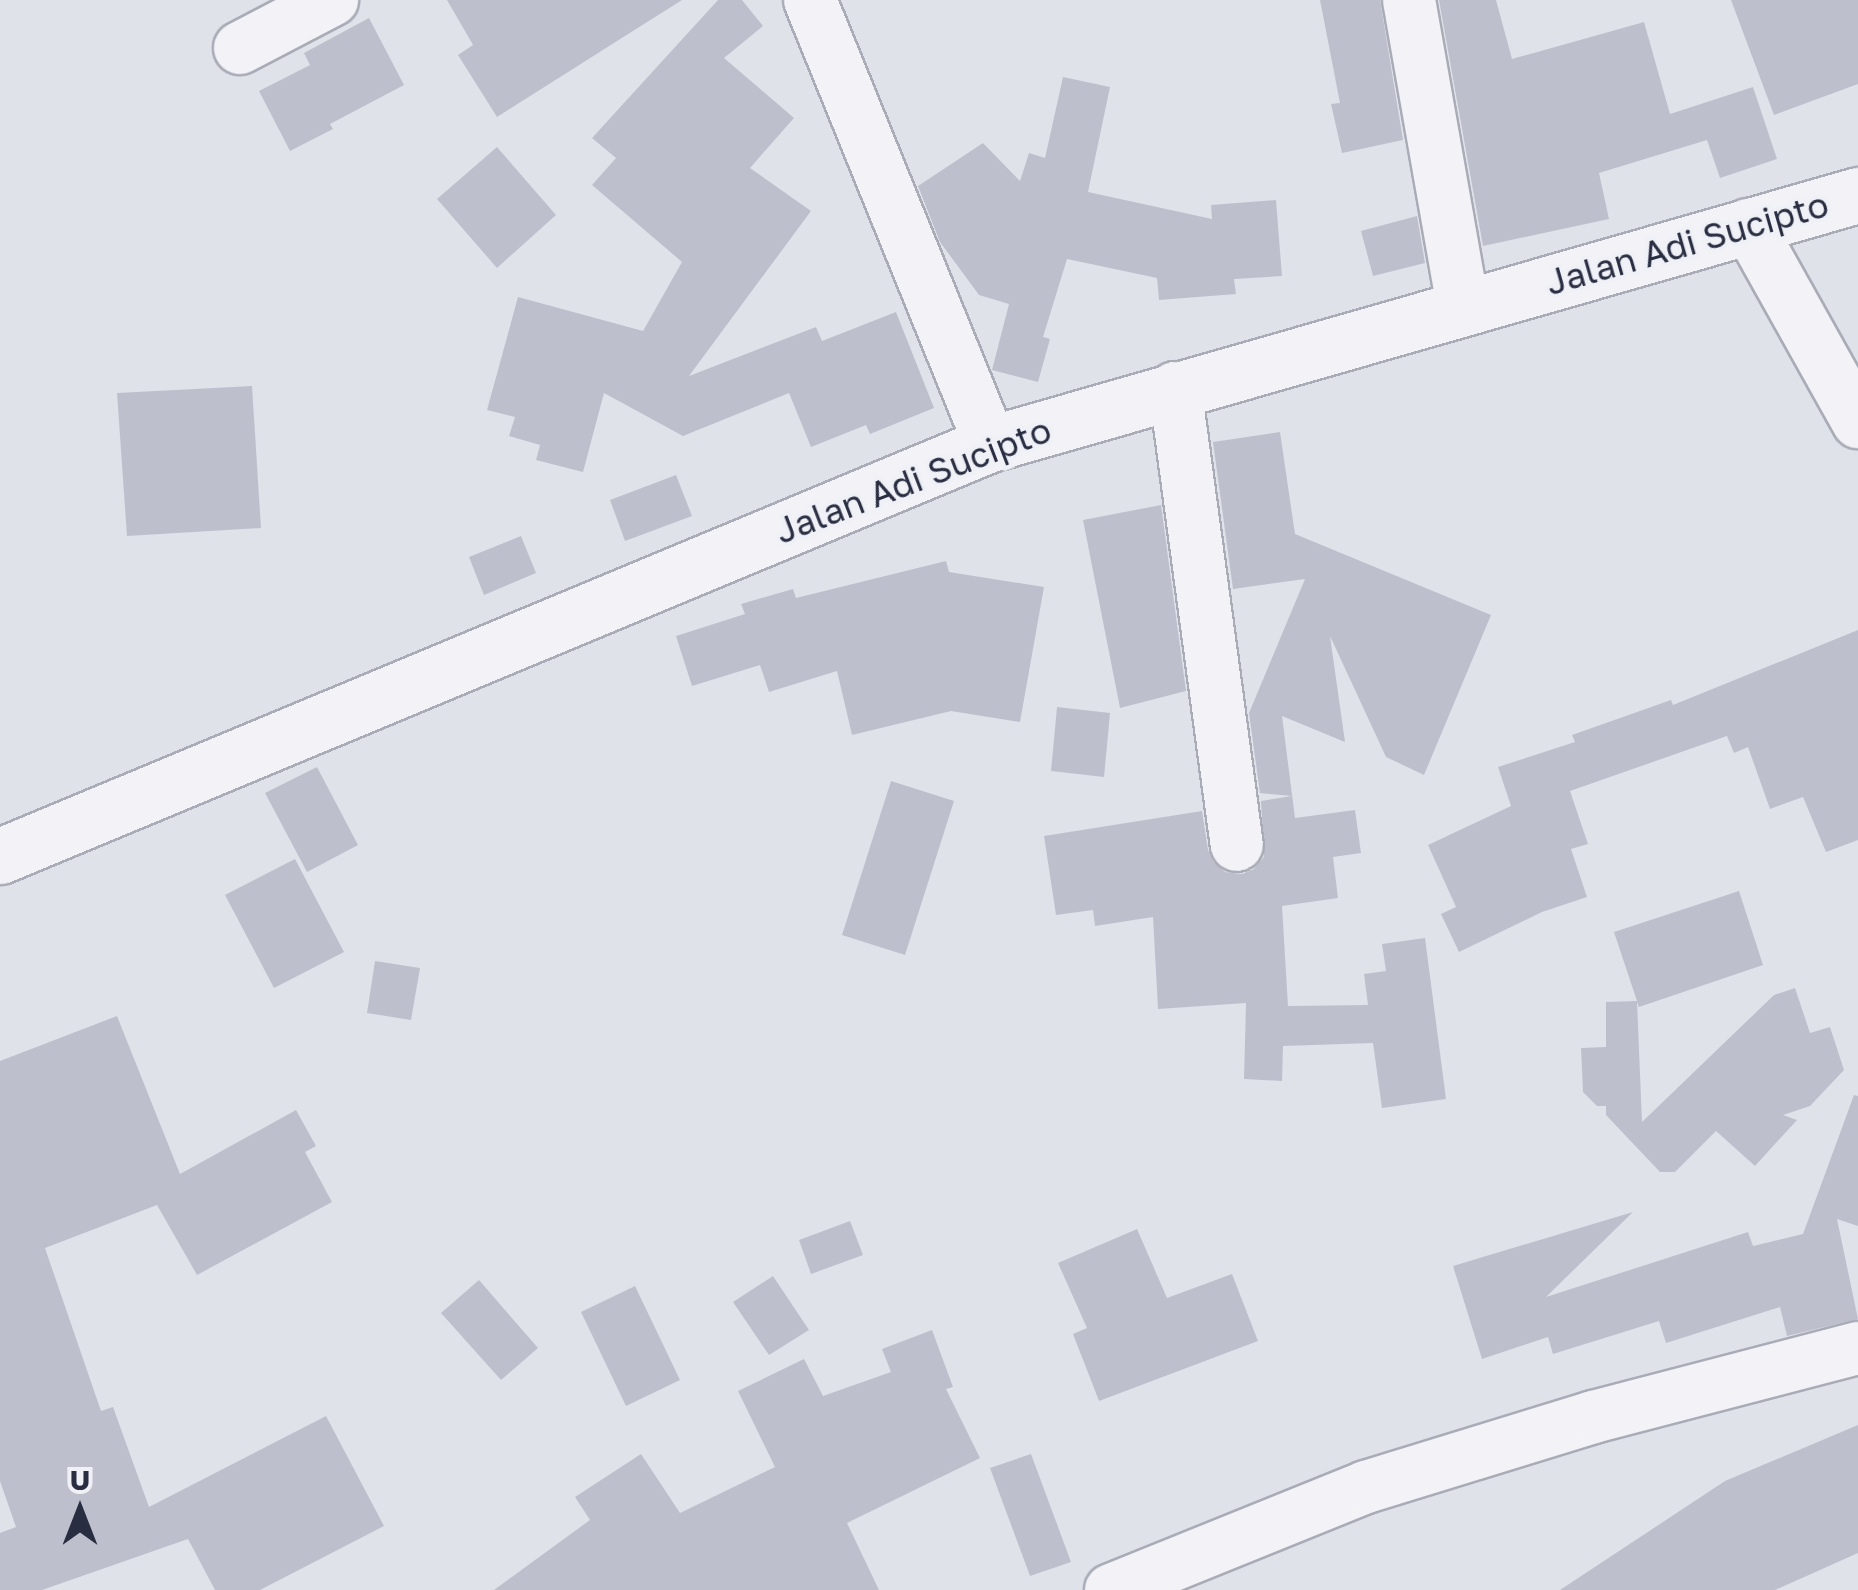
<!DOCTYPE html>
<html>
<head>
<meta charset="utf-8">
<style>
	body { margin:0 }
	#map { position:relative; width:1858px; height:1590px; overflow:hidden; background:#e0e2e9; font-family:"Golos Text",sans-serif }
	div>[style] { position:absolute }
	[style*='--x'] { left:calc(var(--x)*1px); top:calc(var(--y)*1px); width:calc(var(--w)*1px); rotate:calc(var(--a)*1deg) }
	.building>* { inset:0; background:#bdc0cc }
	.roads { filter:drop-shadow(2px 0 #a9acb7) drop-shadow(-2px 0 #a9acb7) drop-shadow(0 2px #a9acb7) drop-shadow(0 -2px #a9acb7) }
	.minor>* { height:52px; margin:-26px; padding:0 26px; transform-origin:26px; border-radius:26px; background:#f3f3f7 }
	.tertiary>* { height:55px; margin:-27.5px; padding:0 27.5px; transform-origin:27.5px; border-radius:27.5px; background:#f3f3f7 }
	span { translate:-50% -50%; white-space:nowrap; text-align:center; line-height:1.15; -webkit-text-stroke:9px #f0f1f7; paint-order:stroke }
	.street-label { font-size:35px; color:#292d41 }
	.north { position:absolute; left:30px; top:1460px; width:100px; height:100px; -webkit-text-stroke:8px #f0f1f7; paint-order:stroke; rotate:0deg; font-size:28px; font-weight:700; line-height:40px; text-align:center; color:#292d41 }
	.north::after { content:''; display:block; margin:auto; width:35px; height:45px; background:#292d41; clip-path:polygon(50% 0,100% 100%,50% 72%,0 100%) }
</style>
</head>
<body>
<div id="map">
	<div class="building">
		<i style="clip-path:polygon(447px 0,682px 0,497px 117px,458px 55px,473px 45px)"></i>
		<i style="clip-path:polygon(718px 0,742px 0,763px 26px,724px 58px,794px 118px,750px 168px,811px 211px,689px 376px,816px 327px,822px 341px,896px 312px,934px 408px,870px 434px,866px 425px,811px 447px,789px 393px,683px 436px,604px 393px,583px 472px,536px 460px,540px 445px,509px 436px,515px 417px,487px 410px,518px 297px,643px 331px,682px 262px,592px 185px,616px 158px,592px 138px)"></i>
		<i style="clip-path:polygon(1320px 0,1380px 0,1403px 140px,1342px 153px,1331px 104px,1340px 103px)"></i>
		<i style="clip-path:polygon(1439px 0,1496px 0,1512px 59px,1644px 22px,1670px 114px,1753px 87px,1777px 159px,1720px 178px,1707px 140px,1599px 173px,1609px 219px,1483px 246px)"></i>
		<i style="clip-path:polygon(1731px 0,1858px 0,1858px 84px,1774px 115px)"></i>
		<i style="clip-path:polygon(369px 18px,404px 85px,330px 124px,333px 129px,290px 151px,259px 91px,310px 65px,304px 53px)"></i>
		<i style="clip-path:polygon(1063px 77px,1110px 87px,1088px 192px,1212px 219px,1211px 205px,1276px 200px,1282px 276px,1234px 279px,1236px 294px,1159px 300px,1157px 278px,1067px 259px,1043px 337px,1050px 339px,1038px 382px,992px 370px,1009px 304px,979px 295px,940px 242px,918px 186px,983px 143px,1020px 181px,1029px 153px,1045px 158px)"></i>
		<i style="clip-path:polygon(497px 147px,556px 215px,497px 268px,437px 199px)"></i>
		<i style="clip-path:polygon(1417px 216px,1425px 263px,1373px 276px,1361px 231px)"></i>
		<i style="clip-path:polygon(252px 386px,261px 528px,127px 536px,117px 393px)"></i>
		<i style="clip-path:polygon(1280px 432px,1295px 534px,1491px 615px,1424px 775px,1386px 757px,1330px 636px,1345px 742px,1282px 716px,1295px 818px,1355px 810px,1361px 853px,1333px 857px,1338px 898px,1282px 906px,1288px 1006px,1368px 1005px,1364px 974px,1386px 971px,1382px 944px,1425px 938px,1446px 1099px,1382px 1108px,1373px 1043px,1283px 1046px,1282px 1081px,1244px 1079px,1246px 1003px,1158px 1009px,1153px 917px,1095px 926px,1093px 910px,1056px 915px,1044px 836px,1202px 811px,1208px 850px,1213px 862px,1225px 872px,1242px 874px,1254px 869px,1264px 857px,1261px 801px,1292px 796px,1260px 793px,1249px 713px,1305px 579px,1233px 589px,1213px 442px)"></i>
		<i style="clip-path:polygon(676px 475px,692px 516px,625px 541px,610px 500px)"></i>
		<i style="clip-path:polygon(1161px 505px,1186px 691px,1120px 708px,1083px 520px)"></i>
		<i style="clip-path:polygon(521px 536px,536px 573px,484px 595px,469px 557px)"></i>
		<i style="clip-path:polygon(946px 561px,949px 572px,1044px 587px,1020px 722px,951px 711px,852px 735px,837px 671px,769px 692px,760px 665px,692px 686px,676px 636px,745px 614px,741px 604px,793px 589px,796px 598px)"></i>
		<i style="clip-path:polygon(1858px 630px,1858px 840px,1826px 852px,1803px 797px,1770px 809px,1748px 747px,1734px 753px,1727px 736px,1570px 791px,1588px 844px,1571px 849px,1587px 897px,1542px 912px,1459px 952px,1441px 914px,1456px 907px,1428px 845px,1511px 806px,1498px 767px,1575px 742px,1572px 735px,1671px 700px,1673px 705px)"></i>
		<i style="clip-path:polygon(1057px 707px,1110px 713px,1104px 777px,1051px 771px)"></i>
		<i style="clip-path:polygon(317px 767px,358px 845px,307px 872px,265px 793px)"></i>
		<i style="clip-path:polygon(891px 781px,954px 801px,905px 955px,842px 935px)"></i>
		<i style="clip-path:polygon(295px 859px,344px 952px,274px 988px,225px 895px)"></i>
		<i style="clip-path:polygon(1739px 891px,1763px 965px,1639px 1007px,1637px 1002px,1642px 1122px,1774px 995px,1795px 988px,1810px 1033px,1830px 1027px,1844px 1070px,1810px 1106px,1783px 1115px,1797px 1120px,1755px 1166px,1716px 1131px,1675px 1172px,1660px 1172px,1606px 1115px,1606px 1106px,1597px 1106px,1583px 1092px,1581px 1048px,1606px 1047px,1606px 1002px,1637px 1001px,1614px 932px)"></i>
		<i style="clip-path:polygon(375px 961px,420px 968px,411px 1020px,367px 1013px)"></i>
		<i style="clip-path:polygon(117px 1016px,180px 1174px,296px 1110px,316px 1146px,305px 1152px,332px 1202px,197px 1275px,157px 1205px,45px 1248px,101px 1411px,113px 1407px,149px 1507px,326px 1416px,384px 1526px,260px 1590px,215px 1590px,188px 1539px,42px 1590px,0 1590px,0 1533px,16px 1527px,0 1481px,0 1061px)"></i>
		<i style="clip-path:polygon(1854px 1095px,1858px 1096px,1858px 1226px,1837px 1219px,1858px 1319px,1787px 1336px,1780px 1307px,1666px 1343px,1659px 1321px,1553px 1354px,1548px 1337px,1482px 1359px,1453px 1266px,1633px 1212px,1546px 1297px,1748px 1232px,1753px 1246px,1803px 1234px)"></i>
		<i style="clip-path:polygon(850px 1221px,863px 1255px,811px 1274px,799px 1240px)"></i>
		<i style="clip-path:polygon(1137px 1229px,1167px 1298px,1232px 1274px,1258px 1341px,1099px 1401px,1073px 1334px,1087px 1328px,1058px 1263px)"></i>
		<i style="clip-path:polygon(773px 1276px,809px 1330px,769px 1355px,733px 1302px)"></i>
		<i style="clip-path:polygon(479px 1280px,538px 1348px,501px 1380px,441px 1313px)"></i>
		<i style="clip-path:polygon(635px 1286px,680px 1380px,626px 1406px,581px 1312px)"></i>
		<i style="clip-path:polygon(932px 1330px,953px 1387px,946px 1389px,980px 1458px,847px 1523px,879px 1590px,494px 1590px,590px 1520px,575px 1497px,641px 1454px,680px 1513px,775px 1467px,738px 1391px,804px 1359px,823px 1396px,891px 1372px,882px 1349px)"></i>
		<i style="clip-path:polygon(1858px 1425px,1858px 1553px,1775px 1590px,1560px 1590px,1725px 1481px)"></i>
		<i style="clip-path:polygon(1031px 1454px,1071px 1562px,1030px 1576px,990px 1468px)"></i>
	</div>
	<div class="roads">
		<div class="minor">
			<i style="--x:810;--y:0;--w:479;--a:67.9"></i>
			<i style="--x:1409;--y:0;--w:311;--a:80"></i>
			<i style="--x:240;--y:48;--w:104;--a:-27.6"></i>
			<i style="--x:1748;--y:225;--w:226;--a:60.8"></i>
			<i style="--x:1175;--y:388;--w:461;--a:82.3"></i>
			<i style="--x:1111;--y:1590;--w:275;--a:-22"></i>
			<i style="--x:1366;--y:1487;--w:238;--a:-17.1"></i>
			<i style="--x:1593;--y:1417;--w:274;--a:-14.6"></i>
		</div>
		<div class="tertiary">
			<i style="--x:0;--y:856;--w:1072;--a:-22.6"></i>
			<i style="--x:990;--y:444;--w:903;--a:-16.01"></i>
		</div>
	</div>
	<div class="street-label">
		<span style="left:1687px;top:243px;rotate:-16deg">Jalan Adi Sucipto</span>
		<span style="left:913px;top:480px;rotate:-21deg">Jalan Adi Sucipto</span>
	</div>
	<div class="north">U</div>
</div>
</body>
</html>
